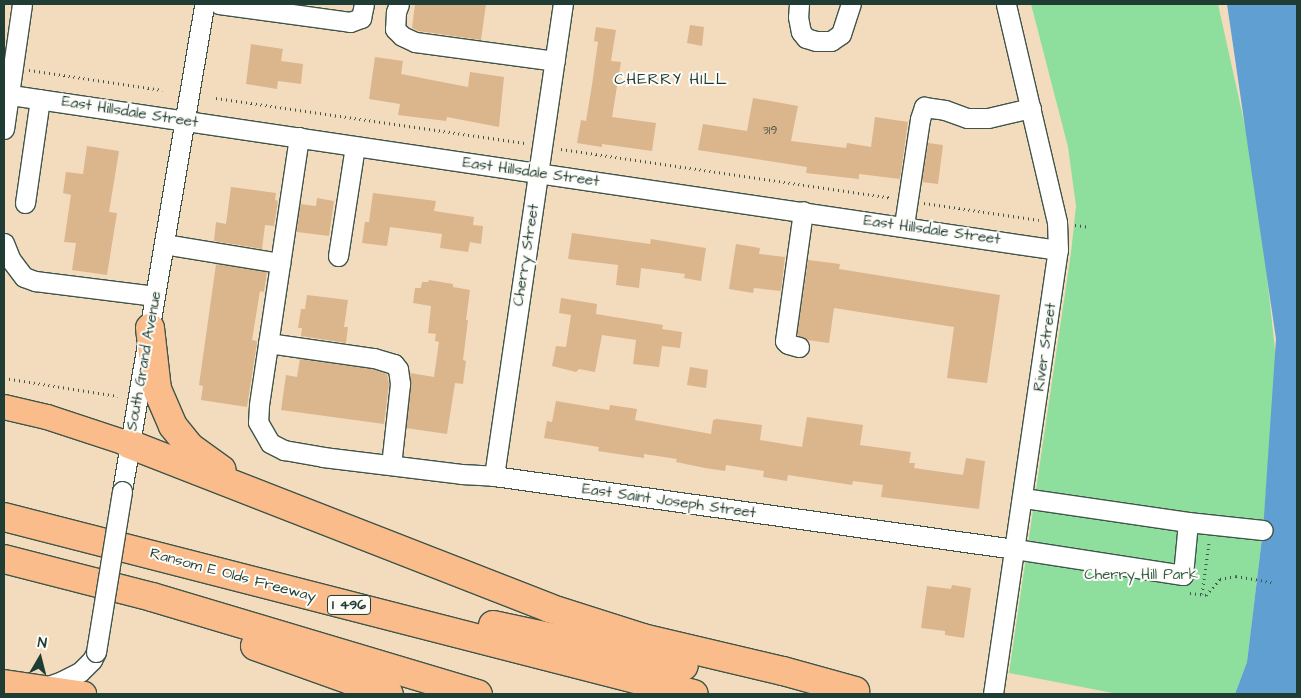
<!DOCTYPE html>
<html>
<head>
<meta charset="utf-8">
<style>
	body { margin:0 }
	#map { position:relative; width:1301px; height:698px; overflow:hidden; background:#f3dcbe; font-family:"Architects Daughter",sans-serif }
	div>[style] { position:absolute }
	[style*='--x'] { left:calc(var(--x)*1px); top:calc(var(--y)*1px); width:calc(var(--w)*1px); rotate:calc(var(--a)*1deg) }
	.green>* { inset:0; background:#8ede9d }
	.water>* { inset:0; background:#5f9fd2 }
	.building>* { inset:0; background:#dbb58c }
	.path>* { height:3px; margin-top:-1.5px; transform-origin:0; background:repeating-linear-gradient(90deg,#3f5549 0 1px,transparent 0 5px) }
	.roads { filter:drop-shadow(1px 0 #3f5549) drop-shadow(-1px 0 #3f5549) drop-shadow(0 1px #3f5549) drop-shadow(0 -1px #3f5549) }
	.minor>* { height:19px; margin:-9.5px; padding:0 9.5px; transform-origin:9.5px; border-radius:9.5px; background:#fff }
	.major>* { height:24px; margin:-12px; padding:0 12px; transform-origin:12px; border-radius:12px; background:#fabc8b }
	.highway>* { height:28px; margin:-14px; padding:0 14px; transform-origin:14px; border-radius:14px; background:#fabc8b }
	.bridges { filter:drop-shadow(1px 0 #3f5549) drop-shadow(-1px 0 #3f5549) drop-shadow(0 1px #3f5549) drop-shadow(0 -1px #3f5549) }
	.minor-bridge>* { height:19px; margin:-9.5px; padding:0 9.5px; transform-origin:9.5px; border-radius:9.5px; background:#fff }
	span { translate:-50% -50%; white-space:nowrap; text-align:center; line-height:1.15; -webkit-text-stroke:4px #fdfcf7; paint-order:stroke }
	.number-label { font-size:12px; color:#4e5b4a }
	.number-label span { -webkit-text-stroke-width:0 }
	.shield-label span { padding:1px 4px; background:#fdfcf7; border:1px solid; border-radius:4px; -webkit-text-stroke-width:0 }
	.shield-label { font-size:14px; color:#1f3d34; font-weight:700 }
	.street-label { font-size:15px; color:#1f3d34 }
	.park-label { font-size:15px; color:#355d49 }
	.neighbourhood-label { font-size:16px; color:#1f3d34; letter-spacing:1px }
	.frame { position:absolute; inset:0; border:5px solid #1f3d34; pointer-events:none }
	.north { position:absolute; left:15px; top:633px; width:50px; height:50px; -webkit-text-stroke:4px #fdfcf7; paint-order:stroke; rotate:8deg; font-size:14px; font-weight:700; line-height:20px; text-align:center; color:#1f3d34 }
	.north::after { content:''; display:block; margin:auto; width:18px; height:22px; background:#1f3d34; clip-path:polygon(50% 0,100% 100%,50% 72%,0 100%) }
</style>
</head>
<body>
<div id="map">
	<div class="green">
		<i style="clip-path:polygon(1031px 4px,1218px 4px,1256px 176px,1276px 359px,1263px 530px,1247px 662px,1235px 694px,1118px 694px,1009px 673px,1071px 253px,1076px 206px,1068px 147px)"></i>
	</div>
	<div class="water">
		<i style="clip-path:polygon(1227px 4px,1297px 4px,1297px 694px,1235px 694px,1247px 662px,1263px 530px,1276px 339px)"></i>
	</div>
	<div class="building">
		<i style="clip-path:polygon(415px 4px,486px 4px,481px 40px,418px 31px,412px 28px)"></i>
		<i style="clip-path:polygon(690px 25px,704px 27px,702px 46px,687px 43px)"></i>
		<i style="clip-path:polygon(596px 27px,616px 30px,611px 61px,621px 62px,612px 117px,656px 123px,652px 151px,602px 144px,602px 147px,577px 143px,581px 120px,586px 121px,592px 85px,598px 42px,594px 41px)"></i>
		<i style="clip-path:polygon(251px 44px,283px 49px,281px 61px,303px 64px,301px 84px,278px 81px,277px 89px,246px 84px)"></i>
		<i style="clip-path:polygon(375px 57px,403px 61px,401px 74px,468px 87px,470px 72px,504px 77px,499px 127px,447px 117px,446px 121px,398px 115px,400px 104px,369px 99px)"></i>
		<i style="clip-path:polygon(753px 98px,798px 106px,791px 141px,846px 148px,847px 143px,871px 147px,875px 117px,908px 122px,900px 179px,859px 174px,859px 179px,806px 173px,807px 167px,698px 150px,703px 124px,747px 131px)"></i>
		<i style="clip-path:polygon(928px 143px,943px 145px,938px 184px,922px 182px)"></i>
		<i style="clip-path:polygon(87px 146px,119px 151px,109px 212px,117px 213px,107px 275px,72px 270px,76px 243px,64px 242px,71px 195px,63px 193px,66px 172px,83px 174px)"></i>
		<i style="clip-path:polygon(231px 187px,276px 193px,275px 200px,278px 201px,274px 226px,265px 225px,262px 249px,214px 241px,216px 222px,226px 224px)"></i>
		<i style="clip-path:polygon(373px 193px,436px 201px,434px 211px,474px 217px,473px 225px,483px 226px,481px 244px,470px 242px,468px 252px,440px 248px,442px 234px,390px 227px,387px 246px,362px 243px,365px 222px,369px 222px)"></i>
		<i style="clip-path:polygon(317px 198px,334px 201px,329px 236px,297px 232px,297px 230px,300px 204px,316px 206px)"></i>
		<i style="clip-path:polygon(572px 233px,650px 244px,651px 239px,706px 248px,701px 281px,684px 278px,685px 274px,641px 268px,639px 288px,616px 285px,618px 265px,568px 259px)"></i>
		<i style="clip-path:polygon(736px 244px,760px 248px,759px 254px,785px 257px,781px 291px,754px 288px,753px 293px,729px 289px)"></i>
		<i style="clip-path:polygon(808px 260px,840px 264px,839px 269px,1000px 295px,987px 383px,947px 378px,954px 327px,834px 308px,829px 343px,807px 340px,797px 335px)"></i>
		<i style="clip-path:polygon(216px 264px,267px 272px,264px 292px,260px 291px,252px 340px,257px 341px,257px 343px,247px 407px,201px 400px,203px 386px,199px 385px)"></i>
		<i style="clip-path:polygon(429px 280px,453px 284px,453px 287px,470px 290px,466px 320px,468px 320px,463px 360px,466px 361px,463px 384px,455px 383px,447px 434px,406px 428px,411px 385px,410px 373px,434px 377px,439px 342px,435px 341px,436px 334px,428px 333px,431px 306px,413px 303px,415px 288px,421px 288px,422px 282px,428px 282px)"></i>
		<i style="clip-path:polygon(307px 295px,348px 300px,344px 327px,348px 327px,346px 343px,301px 336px,302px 328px,298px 328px,301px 309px,305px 309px)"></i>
		<i style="clip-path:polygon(561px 298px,597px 304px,596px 314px,663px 325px,662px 329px,682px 332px,680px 348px,662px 346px,659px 367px,633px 364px,636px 340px,602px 335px,595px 372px,579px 369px,576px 372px,552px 366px,556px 346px,566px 347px,571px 315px,559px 313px)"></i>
		<i style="clip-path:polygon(300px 359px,372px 369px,387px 374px,389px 384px,384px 424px,281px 410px,286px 375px,297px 377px)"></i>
		<i style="clip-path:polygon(690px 367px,708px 370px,706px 388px,687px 385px)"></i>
		<i style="clip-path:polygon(556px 401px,609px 410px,610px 405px,637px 409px,635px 420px,711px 434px,713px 420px,717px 419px,762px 425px,760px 440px,802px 447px,807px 417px,863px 425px,860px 445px,911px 452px,909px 463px,915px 463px,914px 468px,963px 475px,966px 458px,985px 461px,979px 509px,881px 497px,883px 485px,853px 481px,852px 485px,788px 475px,787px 481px,763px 477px,764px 471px,726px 465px,725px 471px,705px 468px,676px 462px,677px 459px,644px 454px,644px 458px,598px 451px,599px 447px,544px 438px,547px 421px,552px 422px)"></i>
		<i style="clip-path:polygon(952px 585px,971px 588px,964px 638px,945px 635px,945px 631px,921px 628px,927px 586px,951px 589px)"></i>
	</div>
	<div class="path">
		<i style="--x:29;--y:70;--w:135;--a:8.5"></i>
		<i style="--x:216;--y:98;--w:312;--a:8.3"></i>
		<i style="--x:561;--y:149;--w:334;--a:8.4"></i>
		<i style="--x:924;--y:203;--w:116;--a:8.4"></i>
		<i style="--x:1075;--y:225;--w:15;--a:8"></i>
		<i style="--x:4;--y:378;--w:115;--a:9"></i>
		<i style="--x:1190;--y:593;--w:16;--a:7"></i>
		<i style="--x:1206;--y:595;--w:21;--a:-49"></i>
		<i style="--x:1220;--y:579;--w:16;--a:-11"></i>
		<i style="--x:1236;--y:576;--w:39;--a:10"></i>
		<i style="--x:1202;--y:594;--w:51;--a:-82.2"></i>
	</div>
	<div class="roads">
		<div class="minor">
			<i style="--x:219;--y:4;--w:132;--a:7.8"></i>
			<i style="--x:350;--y:22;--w:12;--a:-20"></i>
			<i style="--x:361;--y:18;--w:14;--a:-78"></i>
			<i style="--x:399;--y:4;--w:9;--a:111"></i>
			<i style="--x:396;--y:12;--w:17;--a:93"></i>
			<i style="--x:395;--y:29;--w:10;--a:45"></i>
			<i style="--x:402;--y:36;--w:14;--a:25"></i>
			<i style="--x:415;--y:42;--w:141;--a:7.7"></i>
			<i style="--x:799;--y:4;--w:13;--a:94"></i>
			<i style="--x:798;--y:17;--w:15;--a:79"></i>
			<i style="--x:801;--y:32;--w:8;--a:50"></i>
			<i style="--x:806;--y:38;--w:10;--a:17"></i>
			<i style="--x:816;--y:41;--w:15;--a:0"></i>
			<i style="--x:831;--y:41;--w:12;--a:-35"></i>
			<i style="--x:841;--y:34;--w:32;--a:-72"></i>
			<i style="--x:4;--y:94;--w:1065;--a:8.42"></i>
			<i style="--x:4;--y:129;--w:126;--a:-81.8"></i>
			<i style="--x:299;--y:137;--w:271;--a:98.5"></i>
			<i style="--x:259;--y:405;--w:17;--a:93"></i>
			<i style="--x:258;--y:422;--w:24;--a:60"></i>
			<i style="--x:270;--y:443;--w:16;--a:27"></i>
			<i style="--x:284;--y:450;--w:40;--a:10"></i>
			<i style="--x:323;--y:457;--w:139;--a:7"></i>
			<i style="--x:461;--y:474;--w:33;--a:3"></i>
			<i style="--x:494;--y:476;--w:526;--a:7.98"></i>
			<i style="--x:1015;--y:549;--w:170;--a:8.8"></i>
			<i style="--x:1183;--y:575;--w:53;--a:-84.6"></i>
			<i style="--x:1188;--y:522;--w:167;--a:-171.7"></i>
			<i style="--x:25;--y:203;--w:105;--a:-81.8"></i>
			<i style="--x:904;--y:225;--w:107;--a:-81.4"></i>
			<i style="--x:920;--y:119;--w:13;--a:-72"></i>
			<i style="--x:924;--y:107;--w:21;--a:8"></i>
			<i style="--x:945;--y:110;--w:23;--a:20"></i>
			<i style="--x:967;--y:118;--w:21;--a:0"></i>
			<i style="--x:988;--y:118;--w:44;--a:-13.1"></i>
			<i style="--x:4;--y:243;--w:18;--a:68"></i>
			<i style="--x:11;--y:260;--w:21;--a:53"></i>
			<i style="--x:24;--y:277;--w:12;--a:20"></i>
			<i style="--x:35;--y:281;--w:121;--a:7.1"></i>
			<i style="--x:164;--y:244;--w:118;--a:9.3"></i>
			<i style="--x:338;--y:256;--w:111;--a:-81.2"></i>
			<i style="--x:268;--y:343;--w:107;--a:8.1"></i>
			<i style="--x:374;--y:358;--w:21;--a:17"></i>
			<i style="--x:394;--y:364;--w:6;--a:51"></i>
			<i style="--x:398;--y:369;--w:15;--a:82"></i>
			<i style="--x:400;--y:384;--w:81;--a:96.3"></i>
			<i style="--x:799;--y:347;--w:11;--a:-165"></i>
			<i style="--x:788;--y:344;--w:4;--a:-135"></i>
			<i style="--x:785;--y:341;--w:131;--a:-82.1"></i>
			<i style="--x:494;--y:476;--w:477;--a:-81.7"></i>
			<i style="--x:122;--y:491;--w:494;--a:-80.4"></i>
			<i style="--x:1188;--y:522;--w:75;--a:6.1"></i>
			<i style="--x:43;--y:688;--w:20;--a:-20"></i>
			<i style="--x:62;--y:681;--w:20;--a:-27"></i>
			<i style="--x:80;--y:672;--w:17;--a:-45"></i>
			<i style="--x:92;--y:660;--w:9;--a:-63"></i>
			<i style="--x:993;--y:694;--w:449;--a:-81.7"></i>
			<i style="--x:1058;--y:250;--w:28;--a:-92"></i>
			<i style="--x:1057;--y:222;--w:224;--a:-103.2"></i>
		</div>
		<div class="major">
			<i style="--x:4;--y:407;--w:44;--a:13.1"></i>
			<i style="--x:47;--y:417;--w:86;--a:18.2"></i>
			<i style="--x:4;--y:682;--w:81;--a:8.5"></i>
		</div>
		<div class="highway">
			<i style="--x:150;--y:328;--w:61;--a:83.5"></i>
			<i style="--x:157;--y:389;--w:40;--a:66.6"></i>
			<i style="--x:173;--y:426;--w:27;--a:51"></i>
			<i style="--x:190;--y:447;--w:39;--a:36"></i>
			<i style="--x:129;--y:444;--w:451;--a:21.3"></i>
			<i style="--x:549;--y:608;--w:99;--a:17.7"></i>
			<i style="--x:643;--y:638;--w:144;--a:13.3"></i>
			<i style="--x:783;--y:671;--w:75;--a:15.5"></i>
			<i style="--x:4;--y:517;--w:712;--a:14.39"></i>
			<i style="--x:4;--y:559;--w:153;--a:14.4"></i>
			<i style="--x:152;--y:597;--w:340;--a:16.6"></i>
			<i style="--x:493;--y:625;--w:195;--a:12.1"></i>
			<i style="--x:255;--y:646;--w:142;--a:19.7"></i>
		</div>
	</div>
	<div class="bridges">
		<div class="minor-bridge">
			<i style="--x:96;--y:652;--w:163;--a:-80.8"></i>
		</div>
	</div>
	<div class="number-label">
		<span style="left:770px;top:131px">319</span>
	</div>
	<div class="shield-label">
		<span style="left:349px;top:605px">I 496</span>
	</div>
	<div class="street-label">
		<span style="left:130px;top:112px;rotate:9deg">East Hillsdale Street</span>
		<span style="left:531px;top:172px;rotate:8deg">East Hillsdale Street</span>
		<span style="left:932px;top:230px;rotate:8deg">East Hillsdale Street</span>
		<span style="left:526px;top:255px;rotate:-81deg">Cherry Street</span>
		<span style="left:1045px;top:347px;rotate:-82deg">River Street</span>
		<span style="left:144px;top:361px;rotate:-80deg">South Grand Avenue</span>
		<span style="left:669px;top:501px;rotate:8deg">East Saint Joseph Street</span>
		<span style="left:233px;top:575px;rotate:15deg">Ransom E Olds Freeway</span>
	</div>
	<div class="park-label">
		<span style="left:1141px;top:575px">Cherry Hill Park</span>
	</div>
	<div class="neighbourhood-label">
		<span style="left:671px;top:79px">CHERRY HILL</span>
	</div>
	<div class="frame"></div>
	<div class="north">N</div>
</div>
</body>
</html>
